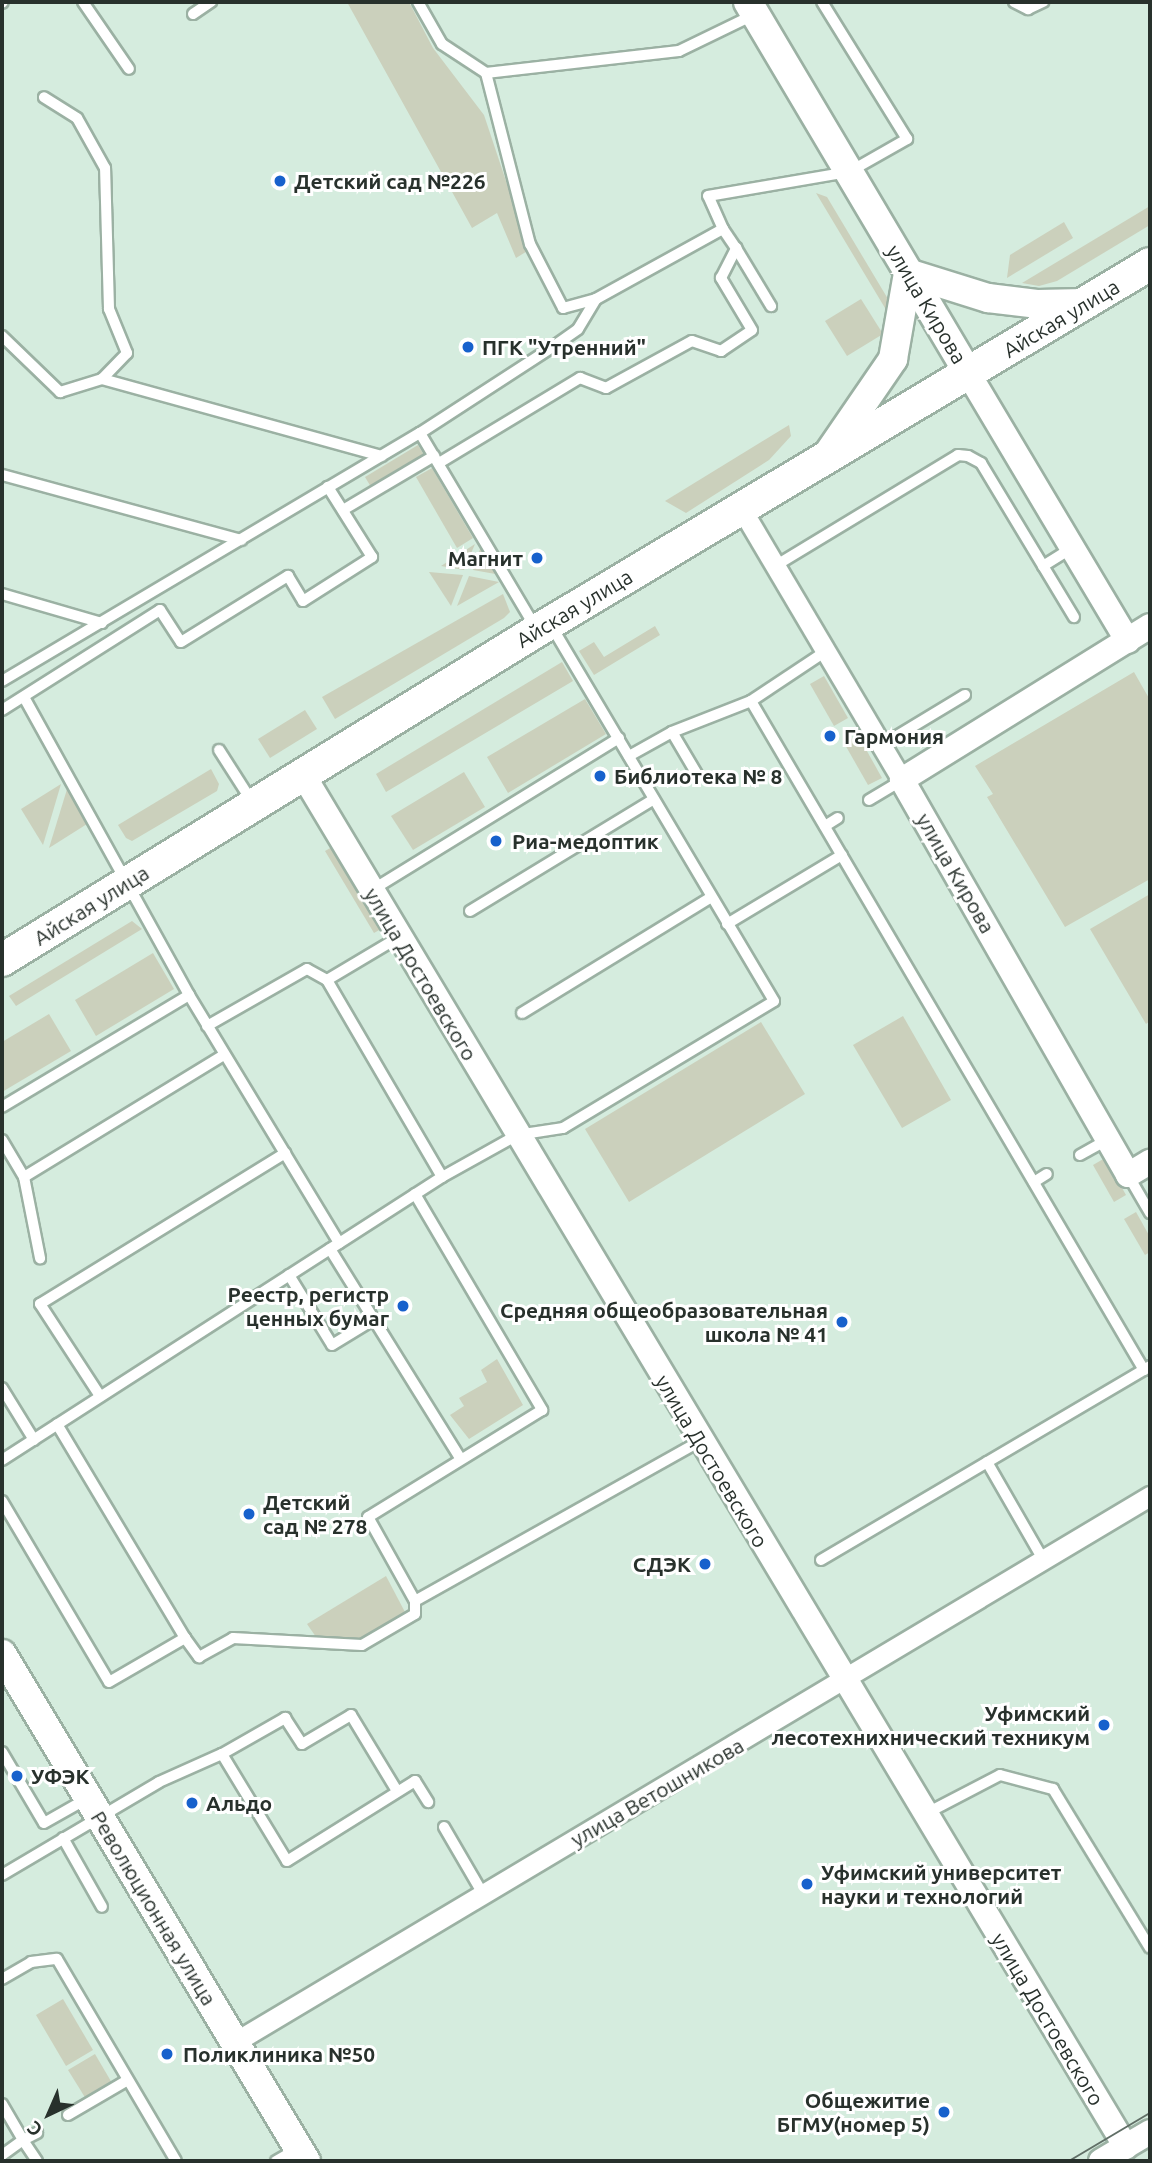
<!DOCTYPE html>
<html>
<head>
<meta charset="utf-8">
<style>
	body { margin:0 }
	#map { position:relative; width:1152px; height:2163px; overflow:hidden; background:#d5ecde; font-family:Ubuntu,sans-serif }
	div>[style] { position:absolute }
	[style*='--x'] { left:calc(var(--x)*1px); top:calc(var(--y)*1px); width:calc(var(--w)*1px); rotate:calc(var(--a)*1deg) }
	.green>* { inset:0; background:#cbd0bc }
	.roads { filter:drop-shadow(2px 0 #9bb1a3) drop-shadow(-2px 0 #9bb1a3) drop-shadow(0 2px #9bb1a3) drop-shadow(0 -2px #9bb1a3) }
	.service>* { height:10px; margin:-5px; padding:0 5px; transform-origin:5px; border-radius:5px; background:#fff }
	.minor>* { height:19px; margin:-9.5px; padding:0 9.5px; transform-origin:9.5px; border-radius:9.5px; background:#fff }
	.tertiary>* { height:24px; margin:-12px; padding:0 12px; transform-origin:12px; border-radius:12px; background:#fff }
	.secondary>* { height:28px; margin:-14px; padding:0 14px; transform-origin:14px; border-radius:14px; background:#fff }
	.primary>* { height:32px; margin:-16px; padding:0 16px; transform-origin:16px; border-radius:16px; background:#fff }
	.tram>* { height:2px; margin:-1px; padding:0 1px; transform-origin:1px; border-radius:1px; background:#616f67 }
	.dots>* { width:19px; height:19px; translate:-50% -50%; box-sizing:border-box; border:4px solid #fff; border-radius:50% }
	span { translate:-50% -50%; white-space:nowrap; text-align:center; line-height:1.15; -webkit-text-stroke:6px #fff; paint-order:stroke }
	.poi-label { font-size:21px; color:#28312c; font-weight:700 }
	.left { translate:0 -50%; text-align:left }
	.right { translate:-100% -50%; text-align:right }
	.street-label { font-size:21px; color:#28312c }
	.frame { position:absolute; inset:0; border:4px solid #28312c; pointer-events:none }
	.north { position:absolute; left:14px; top:2079px; width:70px; height:70px; -webkit-text-stroke:5px #fff; paint-order:stroke; rotate:224deg; font-size:19px; font-weight:700; line-height:28px; text-align:center; color:#28312c }
	.north::after { content:''; display:block; margin:auto; width:24px; height:32px; background:#28312c; clip-path:polygon(50% 0,100% 100%,50% 72%,0 100%) }
</style>
</head>
<body>
<div id="map">
	<div class="green">
		<i style="clip-path:polygon(347px 2px,409px 2px,433px 48px,484px 115px,529px 250px,516px 258px,497px 213px,472px 228px)"></i>
		<i style="clip-path:polygon(816px 193px,827px 197px,894px 309px,894px 323px)"></i>
		<i style="clip-path:polygon(1150px 206px,1150px 225px,1057px 281px,1039px 286px,1022px 283px)"></i>
		<i style="clip-path:polygon(1064px 222px,1073px 238px,1007px 278px,1010px 255px)"></i>
		<i style="clip-path:polygon(861px 299px,883px 334px,847px 356px,825px 321px)"></i>
		<i style="clip-path:polygon(789px 425px,791px 436px,769px 460px,686px 513px,665px 501px)"></i>
		<i style="clip-path:polygon(418px 445px,424px 455px,371px 487px,365px 477px)"></i>
		<i style="clip-path:polygon(432px 468px,473px 538px,457px 548px,416px 477px)"></i>
		<i style="clip-path:polygon(482px 543px,501px 575px,473px 570px)"></i>
		<i style="clip-path:polygon(475px 544px,464px 570px,441px 566px)"></i>
		<i style="clip-path:polygon(429px 572px,463px 575px,451px 606px)"></i>
		<i style="clip-path:polygon(469px 576px,499px 582px,457px 606px)"></i>
		<i style="clip-path:polygon(503px 594px,510px 612px,504px 618px,335px 719px,322px 697px)"></i>
		<i style="clip-path:polygon(655px 626px,660px 635px,594px 675px,579px 651px,594px 642px,604px 657px)"></i>
		<i style="clip-path:polygon(562px 662px,573px 681px,386px 792px,376px 774px)"></i>
		<i style="clip-path:polygon(1134px 672px,1150px 700px,1150px 879px,1065px 927px,987px 797px,993px 794px,975px 766px)"></i>
		<i style="clip-path:polygon(824px 676px,848px 718px,834px 726px,810px 684px)"></i>
		<i style="clip-path:polygon(585px 699px,606px 734px,508px 793px,487px 757px)"></i>
		<i style="clip-path:polygon(305px 710px,317px 729px,270px 758px,258px 739px)"></i>
		<i style="clip-path:polygon(858px 735px,882px 778px,868px 785px,844px 743px)"></i>
		<i style="clip-path:polygon(211px 769px,219px 784px,217px 791px,132px 841px,126px 838px,118px 825px)"></i>
		<i style="clip-path:polygon(464px 772px,485px 807px,413px 850px,391px 816px)"></i>
		<i style="clip-path:polygon(61px 784px,43px 845px,21px 809px)"></i>
		<i style="clip-path:polygon(68px 786px,87px 824px,49px 848px)"></i>
		<i style="clip-path:polygon(332px 847px,381px 929px,374px 933px,325px 851px)"></i>
		<i style="clip-path:polygon(1150px 894px,1150px 1021px,1146px 1024px,1090px 929px)"></i>
		<i style="clip-path:polygon(132px 921px,142px 929px,16px 1006px,9px 996px)"></i>
		<i style="clip-path:polygon(153px 953px,174px 989px,96px 1036px,75px 1000px)"></i>
		<i style="clip-path:polygon(49px 1014px,71px 1051px,2px 1092px,2px 1042px)"></i>
		<i style="clip-path:polygon(903px 1016px,951px 1100px,902px 1128px,853px 1045px)"></i>
		<i style="clip-path:polygon(761px 1022px,805px 1094px,629px 1202px,585px 1129px)"></i>
		<i style="clip-path:polygon(1105px 1158px,1126px 1195px,1114px 1202px,1093px 1165px)"></i>
		<i style="clip-path:polygon(1136px 1212px,1150px 1237px,1150px 1252px,1145px 1255px,1124px 1219px)"></i>
		<i style="clip-path:polygon(497px 1359px,523px 1405px,469px 1439px,450px 1415px,464px 1406px,459px 1398px,487px 1382px,481px 1370px)"></i>
		<i style="clip-path:polygon(386px 1576px,406px 1614px,361px 1642px,316px 1637px,307px 1624px)"></i>
		<i style="clip-path:polygon(63px 1999px,93px 2050px,66px 2066px,36px 2015px)"></i>
		<i style="clip-path:polygon(95px 2054px,112px 2083px,86px 2099px,68px 2070px)"></i>
	</div>
	<div class="roads">
		<div class="service">
			<i style="--x:83;--y:2;--w:81;--a:55.5"></i>
			<i style="--x:418;--y:2;--w:48;--a:60.3"></i>
			<i style="--x:442;--y:44;--w:53;--a:33.4"></i>
			<i style="--x:486;--y:73;--w:177;--a:75.6"></i>
			<i style="--x:530;--y:244;--w:72;--a:62.7"></i>
			<i style="--x:563;--y:308;--w:34;--a:-15"></i>
			<i style="--x:1014;--y:2;--w:16;--a:27"></i>
			<i style="--x:1028;--y:9;--w:17;--a:-25"></i>
			<i style="--x:2;--y:3;--w:1;--a:-45"></i>
			<i style="--x:193;--y:14;--w:22;--a:-34"></i>
			<i style="--x:486;--y:73;--w:194;--a:-6.5"></i>
			<i style="--x:679;--y:51;--w:82;--a:-25.9"></i>
			<i style="--x:723;--y:229;--w:23;--a:56"></i>
			<i style="--x:2;--y:336;--w:81;--a:44"></i>
			<i style="--x:60;--y:392;--w:44;--a:-17.2"></i>
			<i style="--x:102;--y:379;--w:36;--a:-46"></i>
			<i style="--x:127;--y:353;--w:48;--a:-112.2"></i>
			<i style="--x:109;--y:309;--w:141;--a:-91.6"></i>
			<i style="--x:105;--y:168;--w:57;--a:-119.2"></i>
			<i style="--x:77;--y:118;--w:39;--a:-148"></i>
			<i style="--x:102;--y:379;--w:290;--a:15.4"></i>
			<i style="--x:420;--y:433;--w:227;--a:59.3"></i>
			<i style="--x:439;--y:463;--w:165;--a:-31.1"></i>
			<i style="--x:580;--y:378;--w:28;--a:21"></i>
			<i style="--x:606;--y:388;--w:98;--a:-28.7"></i>
			<i style="--x:692;--y:341;--w:31;--a:19"></i>
			<i style="--x:721;--y:351;--w:37;--a:-34"></i>
			<i style="--x:752;--y:330;--w:61;--a:-120.8"></i>
			<i style="--x:721;--y:278;--w:34;--a:-63"></i>
			<i style="--x:736;--y:248;--w:68;--a:58.9"></i>
			<i style="--x:2;--y:475;--w:248;--a:15.2"></i>
			<i style="--x:343;--y:510;--w:106;--a:-30.7"></i>
			<i style="--x:775;--y:566;--w:214;--a:-31.2"></i>
			<i style="--x:958;--y:455;--w:10;--a:6"></i>
			<i style="--x:968;--y:456;--w:15;--a:28"></i>
			<i style="--x:981;--y:463;--w:180;--a:58.9"></i>
			<i style="--x:1043;--y:566;--w:34;--a:-32"></i>
			<i style="--x:2;--y:594;--w:104;--a:16.2"></i>
			<i style="--x:2;--y:681;--w:486;--a:-30.7"></i>
			<i style="--x:420;--y:433;--w:160;--a:-33"></i>
			<i style="--x:554;--y:346;--w:29;--a:-35"></i>
			<i style="--x:578;--y:329;--w:35;--a:-59"></i>
			<i style="--x:596;--y:299;--w:145;--a:-28.9"></i>
			<i style="--x:723;--y:229;--w:36;--a:-114"></i>
			<i style="--x:708;--y:196;--w:143;--a:-9.7"></i>
			<i style="--x:849;--y:172;--w:67;--a:-29.6"></i>
			<i style="--x:907;--y:139;--w:161;--a:-121.8"></i>
			<i style="--x:25;--y:699;--w:338;--a:61"></i>
			<i style="--x:189;--y:995;--w:290;--a:58.8"></i>
			<i style="--x:751;--y:701;--w:776;--a:59.57"></i>
			<i style="--x:2;--y:710;--w:187;--a:-32.3"></i>
			<i style="--x:160;--y:610;--w:38;--a:57"></i>
			<i style="--x:181;--y:642;--w:126;--a:-31.7"></i>
			<i style="--x:288;--y:576;--w:29;--a:59"></i>
			<i style="--x:303;--y:601;--w:82;--a:-32.5"></i>
			<i style="--x:372;--y:557;--w:83;--a:-122.2"></i>
			<i style="--x:672;--y:732;--w:51;--a:59.4"></i>
			<i style="--x:882;--y:745;--w:97;--a:-31.1"></i>
			<i style="--x:219;--y:750;--w:59;--a:57.4"></i>
			<i style="--x:629;--y:756;--w:49;--a:-29.2"></i>
			<i style="--x:672;--y:732;--w:85;--a:-21.4"></i>
			<i style="--x:751;--y:701;--w:90;--a:-33.7"></i>
			<i style="--x:869;--y:800;--w:39;--a:-31"></i>
			<i style="--x:825;--y:826;--w:15;--a:-32"></i>
			<i style="--x:372;--y:890;--w:290;--a:-31.6"></i>
			<i style="--x:470;--y:911;--w:215;--a:-31.3"></i>
			<i style="--x:727;--y:924;--w:134;--a:-31"></i>
			<i style="--x:327;--y:980;--w:228;--a:59.7"></i>
			<i style="--x:522;--y:1013;--w:222;--a:-31.5"></i>
			<i style="--x:207;--y:1026;--w:115;--a:-29.7"></i>
			<i style="--x:307;--y:969;--w:23;--a:29"></i>
			<i style="--x:327;--y:980;--w:84;--a:-30.8"></i>
			<i style="--x:2;--y:1107;--w:218;--a:-30.9"></i>
			<i style="--x:2;--y:1140;--w:43;--a:59.3"></i>
			<i style="--x:24;--y:1177;--w:234;--a:-31.4"></i>
			<i style="--x:1080;--y:1155;--w:31;--a:-29"></i>
			<i style="--x:1128;--y:1175;--w:44;--a:59.9"></i>
			<i style="--x:24;--y:1177;--w:83;--a:78.8"></i>
			<i style="--x:1034;--y:1182;--w:15;--a:-32"></i>
			<i style="--x:415;--y:1194;--w:251;--a:59.5"></i>
			<i style="--x:542;--y:1410;--w:204;--a:148.4"></i>
			<i style="--x:368;--y:1517;--w:96;--a:60.8"></i>
			<i style="--x:415;--y:1601;--w:327;--a:-29.3"></i>
			<i style="--x:330;--y:1249;--w:246;--a:58.1"></i>
			<i style="--x:289;--y:1275;--w:82;--a:58.4"></i>
			<i style="--x:332;--y:1345;--w:48;--a:-31.4"></i>
			<i style="--x:2;--y:1388;--w:61;--a:58.4"></i>
			<i style="--x:100;--y:1396;--w:110;--a:-123.1"></i>
			<i style="--x:40;--y:1304;--w:288;--a:-31.6"></i>
			<i style="--x:2;--y:1460;--w:523;--a:-32.75"></i>
			<i style="--x:442;--y:1177;--w:86;--a:-29.2"></i>
			<i style="--x:517;--y:1135;--w:47;--a:-8.7"></i>
			<i style="--x:563;--y:1128;--w:246;--a:-31"></i>
			<i style="--x:774;--y:1001;--w:435;--a:-120.7"></i>
			<i style="--x:987;--y:1462;--w:114;--a:60.1"></i>
			<i style="--x:2;--y:1501;--w:210;--a:59.4"></i>
			<i style="--x:109;--y:1682;--w:88;--a:-30.1"></i>
			<i style="--x:185;--y:1638;--w:249;--a:-120.9"></i>
			<i style="--x:821;--y:1560;--w:382;--a:-30.5"></i>
			<i style="--x:185;--y:1638;--w:24;--a:54"></i>
			<i style="--x:199;--y:1657;--w:39;--a:-29"></i>
			<i style="--x:233;--y:1638;--w:129;--a:3.1"></i>
			<i style="--x:362;--y:1645;--w:61;--a:-30.3"></i>
			<i style="--x:415;--y:1614;--w:13;--a:-90"></i>
			<i style="--x:2;--y:1752;--w:82;--a:59.4"></i>
			<i style="--x:44;--y:1823;--w:51;--a:-29.6"></i>
			<i style="--x:222;--y:1754;--w:125;--a:58.7"></i>
			<i style="--x:287;--y:1861;--w:151;--a:-32"></i>
			<i style="--x:415;--y:1781;--w:25;--a:58"></i>
			<i style="--x:927;--y:1813;--w:82;--a:-27.5"></i>
			<i style="--x:1000;--y:1775;--w:55;--a:14.8"></i>
			<i style="--x:1053;--y:1789;--w:186;--a:58.6"></i>
			<i style="--x:444;--y:1827;--w:78;--a:59.8"></i>
			<i style="--x:63;--y:1838;--w:79;--a:60.5"></i>
			<i style="--x:2;--y:1875;--w:182;--a:-30.6"></i>
			<i style="--x:159;--y:1782;--w:69;--a:-24"></i>
			<i style="--x:222;--y:1754;--w:73;--a:-29.7"></i>
			<i style="--x:285;--y:1718;--w:31;--a:57"></i>
			<i style="--x:302;--y:1744;--w:57;--a:-30.6"></i>
			<i style="--x:351;--y:1715;--w:89;--a:58.8"></i>
			<i style="--x:2;--y:1979;--w:34;--a:-30"></i>
			<i style="--x:31;--y:1962;--w:26;--a:-7"></i>
			<i style="--x:57;--y:1959;--w:234;--a:59.5"></i>
			<i style="--x:2;--y:2104;--w:42;--a:59.7"></i>
			<i style="--x:23;--y:2140;--w:26;--a:144"></i>
			<i style="--x:68;--y:2115;--w:69;--a:-30.3"></i>
			<i style="--x:37;--y:2161;--w:25;--a:-124"></i>
			<i style="--x:23;--y:2140;--w:16;--a:-27"></i>
			<i style="--x:276;--y:2161;--w:22;--a:-30"></i>
		</div>
		<div class="minor">
			<i style="--x:741;--y:508;--w:316;--a:59.4"></i>
			<i style="--x:235;--y:2042;--w:1066;--a:-30.83"></i>
		</div>
		<div class="tertiary">
			<i style="--x:968;--y:373;--w:312;--a:59.2"></i>
			<i style="--x:1150;--y:626;--w:292;--a:148.2"></i>
			<i style="--x:902;--y:780;--w:455;--a:60.2"></i>
			<i style="--x:1128;--y:1175;--w:26;--a:-31"></i>
			<i style="--x:302;--y:773;--w:1602;--a:59.05"></i>
			<i style="--x:1101;--y:2161;--w:57;--a:-30.6"></i>
		</div>
		<div class="secondary">
			<i style="--x:748;--y:2;--w:431;--a:59.3"></i>
			<i style="--x:826;--y:457;--w:119;--a:-55.6"></i>
			<i style="--x:893;--y:359;--w:87;--a:-80.1"></i>
			<i style="--x:908;--y:273;--w:84;--a:17.4"></i>
			<i style="--x:988;--y:298;--w:49;--a:7"></i>
			<i style="--x:1037;--y:304;--w:48;--a:-1.2"></i>
			<i style="--x:2;--y:1654;--w:591;--a:59.05"></i>
		</div>
		<div class="primary">
			<i style="--x:2;--y:960;--w:629;--a:-31.62"></i>
			<i style="--x:538;--y:630;--w:713;--a:-30.88"></i>
		</div>
	</div>
	<div class="tram">
		<i style="--x:1069;--y:2161;--w:94;--a:-30.7"></i>
	</div>
	<div class="dots">
		<i style="left:280px;top:181px;background:#1761cc"></i>
		<i style="left:468px;top:347px;background:#1761cc"></i>
		<i style="left:537px;top:558px;background:#1761cc"></i>
		<i style="left:830px;top:736px;background:#1761cc"></i>
		<i style="left:600px;top:776px;background:#1761cc"></i>
		<i style="left:496px;top:841px;background:#1761cc"></i>
		<i style="left:403px;top:1306px;background:#1761cc"></i>
		<i style="left:842px;top:1322px;background:#1761cc"></i>
		<i style="left:249px;top:1514px;background:#1761cc"></i>
		<i style="left:705px;top:1564px;background:#1761cc"></i>
		<i style="left:1104px;top:1725px;background:#1761cc"></i>
		<i style="left:17px;top:1776px;background:#1761cc"></i>
		<i style="left:192px;top:1803px;background:#1761cc"></i>
		<i style="left:807px;top:1884px;background:#1761cc"></i>
		<i style="left:167px;top:2054px;background:#1761cc"></i>
		<i style="left:944px;top:2112px;background:#1761cc"></i>
	</div>
	<div class="poi-label">
		<span class="left" style="left:294px;top:181px">Детский сад №226</span>
		<span class="left" style="left:482px;top:347px">ПГК "Утренний"</span>
		<span class="right" style="left:523px;top:558px">Магнит</span>
		<span class="left" style="left:844px;top:736px">Гармония</span>
		<span class="left" style="left:614px;top:776px">Библиотека № 8</span>
		<span class="left" style="left:512px;top:841px">Риа-медоптик</span>
		<span class="right" style="left:389px;top:1306px">Реестр, регистр<br>ценных бумаг</span>
		<span class="right" style="left:828px;top:1322px">Средняя общеобразовательная<br>школа № 41</span>
		<span class="left" style="left:263px;top:1514px">Детский<br>сад № 278</span>
		<span class="right" style="left:691px;top:1564px">СДЭК</span>
		<span class="right" style="left:1090px;top:1725px">Уфимский<br>лесотехнихнический техникум</span>
		<span class="left" style="left:31px;top:1776px">УФЭК</span>
		<span class="left" style="left:206px;top:1803px">Альдо</span>
		<span class="left" style="left:821px;top:1884px">Уфимский университет<br>науки и технологий</span>
		<span class="left" style="left:183px;top:2054px">Поликлиника №50</span>
		<span class="right" style="left:930px;top:2112px">Общежитие<br>БГМУ(номер 5)</span>
	</div>
	<div class="street-label">
		<span style="left:927px;top:304px;rotate:59deg">улица Кирова</span>
		<span style="left:1061px;top:318px;rotate:-31deg">Айская улица</span>
		<span style="left:574px;top:608px;rotate:-31deg">Айская улица</span>
		<span style="left:956px;top:873px;rotate:60deg">улица Кирова</span>
		<span style="left:91px;top:905px;rotate:-32deg">Айская улица</span>
		<span style="left:421px;top:974px;rotate:59deg">улица Достоевского</span>
		<span style="left:712px;top:1461px;rotate:59deg">улица Достоевского</span>
		<span style="left:657px;top:1792px;rotate:-30deg">улица Ветошникова</span>
		<span style="left:154px;top:1908px;rotate:59deg">Революционная улица</span>
		<span style="left:1048px;top:2019px;rotate:59deg">улица Достоевского</span>
	</div>
	<div class="frame"></div>
	<div class="north">С</div>
</div>
</body>
</html>
